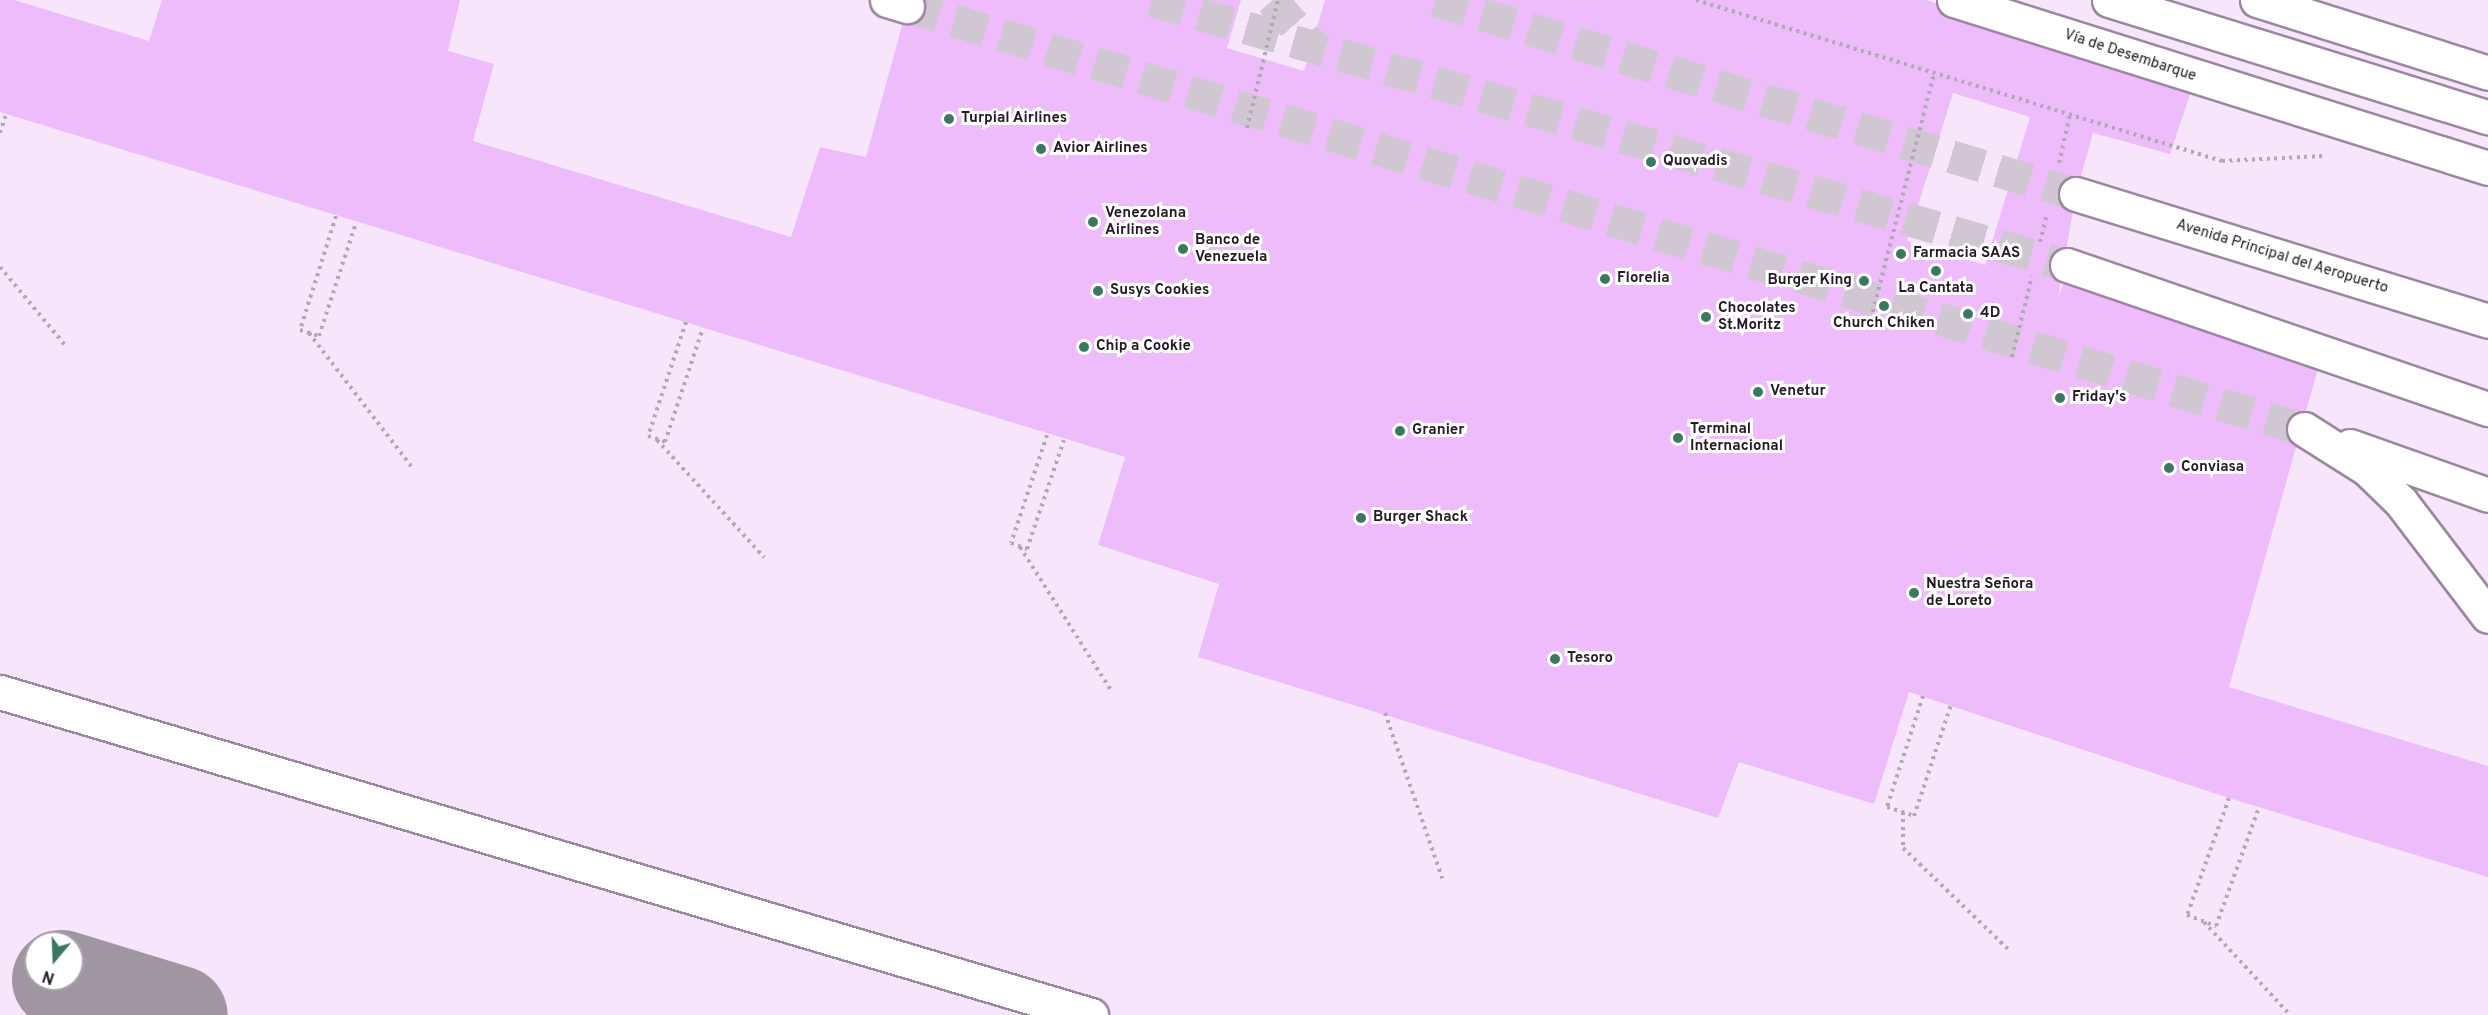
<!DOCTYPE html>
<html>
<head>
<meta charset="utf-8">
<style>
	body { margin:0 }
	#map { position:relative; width:2488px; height:1015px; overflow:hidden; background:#fcf2ff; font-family:Overpass,sans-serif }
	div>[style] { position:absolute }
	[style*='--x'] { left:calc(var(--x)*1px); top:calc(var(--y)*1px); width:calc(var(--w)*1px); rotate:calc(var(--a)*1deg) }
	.built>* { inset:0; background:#f7e5fc }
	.taxiway>* { height:99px; margin:-49.5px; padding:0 49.5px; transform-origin:49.5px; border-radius:49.5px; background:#a096a2 }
	.building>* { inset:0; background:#eebcfb }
	.minor-tunnel>* { height:33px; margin-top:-16.5px; transform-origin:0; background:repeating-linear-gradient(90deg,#d1c7d3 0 33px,transparent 0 49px) }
	.path>* { height:4px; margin-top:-2px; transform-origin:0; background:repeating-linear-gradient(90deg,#b2a8b4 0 3px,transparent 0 7.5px) }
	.roads { filter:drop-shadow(2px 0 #9c86a2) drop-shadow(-2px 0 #9c86a2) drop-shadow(0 2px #9c86a2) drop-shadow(0 -2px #9c86a2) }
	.minor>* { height:33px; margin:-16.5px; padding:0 16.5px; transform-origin:16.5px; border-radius:16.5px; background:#fff }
	.dots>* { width:16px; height:16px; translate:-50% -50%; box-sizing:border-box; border:3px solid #fff; border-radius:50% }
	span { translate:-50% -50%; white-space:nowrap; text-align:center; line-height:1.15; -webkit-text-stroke:6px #fff; paint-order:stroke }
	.street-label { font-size:15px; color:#231a25 }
	.poi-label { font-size:15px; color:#231a25; font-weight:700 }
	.left { translate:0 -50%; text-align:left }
	.right { translate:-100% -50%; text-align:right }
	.north { position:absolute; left:24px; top:931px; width:60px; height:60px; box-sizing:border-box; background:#fff; border:2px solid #a7a3a8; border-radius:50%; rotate:199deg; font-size:16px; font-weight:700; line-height:24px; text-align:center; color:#231a25 }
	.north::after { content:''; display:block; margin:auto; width:21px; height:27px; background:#3b7864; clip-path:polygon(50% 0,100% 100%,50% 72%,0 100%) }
</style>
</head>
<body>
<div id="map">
	<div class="built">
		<i style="clip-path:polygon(evenodd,0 0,2488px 0,2488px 1015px,0 1015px,0 0,36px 943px,72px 943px,72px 979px,36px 979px,36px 943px)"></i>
	</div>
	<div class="taxiway">
		<i style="--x:61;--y:979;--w:122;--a:17.1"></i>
	</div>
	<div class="building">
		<i style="clip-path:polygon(evenodd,0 0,14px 0,149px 41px,162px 0,460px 0,448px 51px,494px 64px,473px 141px,791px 237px,820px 147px,866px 157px,909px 0,1241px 0,1227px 48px,1304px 71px,1325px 0,1926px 0,2194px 83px,2170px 154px,2093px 133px,2076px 194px,2058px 298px,2068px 271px,2322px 354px,2229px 687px,2488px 766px,2488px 877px,2229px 798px,1909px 692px,1874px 804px,1739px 762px,1718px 818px,1198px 657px,1219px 584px,1098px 545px,1125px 457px,0 112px,0 0,1953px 93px,2030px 117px,1985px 265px,1907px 241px,1953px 93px)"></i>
	</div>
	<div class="minor-tunnel">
		<i style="--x:1152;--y:0;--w:953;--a:16.15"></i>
		<i style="--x:1272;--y:0;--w:59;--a:48.4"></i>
		<i style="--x:1435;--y:0;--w:670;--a:16.84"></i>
		<i style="--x:907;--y:6;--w:1460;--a:16.85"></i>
	</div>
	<div class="path">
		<i style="--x:1696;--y:0;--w:550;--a:17.02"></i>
		<i style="--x:2222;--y:161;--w:103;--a:-2.8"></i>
		<i style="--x:1247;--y:128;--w:132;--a:-76.4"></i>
		<i style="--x:0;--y:133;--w:20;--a:-72"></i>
		<i style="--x:2059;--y:163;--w:49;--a:-77.1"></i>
		<i style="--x:336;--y:216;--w:120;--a:107.5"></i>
		<i style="--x:300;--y:330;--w:20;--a:18"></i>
		<i style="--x:319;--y:336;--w:119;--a:-71.9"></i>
		<i style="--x:2040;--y:242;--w:29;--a:-76"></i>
		<i style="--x:0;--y:267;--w:102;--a:50.2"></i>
		<i style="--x:1871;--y:319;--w:254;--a:-75.6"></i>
		<i style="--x:686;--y:322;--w:120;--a:108.4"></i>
		<i style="--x:648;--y:436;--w:18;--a:19"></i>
		<i style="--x:665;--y:442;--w:120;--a:-71.6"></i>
		<i style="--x:309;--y:333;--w:168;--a:52.5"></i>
		<i style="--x:2012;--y:357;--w:83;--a:-76.1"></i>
		<i style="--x:1047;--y:435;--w:114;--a:108.4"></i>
		<i style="--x:1011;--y:543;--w:17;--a:21"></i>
		<i style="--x:1027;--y:549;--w:115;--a:-71.3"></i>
		<i style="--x:657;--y:440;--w:159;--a:47.6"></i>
		<i style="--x:1020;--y:547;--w:168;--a:57.6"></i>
		<i style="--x:1923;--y:696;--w:117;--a:108"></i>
		<i style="--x:1887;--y:807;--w:28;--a:18"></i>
		<i style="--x:1914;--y:816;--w:117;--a:-71.6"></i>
		<i style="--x:1385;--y:713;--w:175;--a:70.9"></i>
		<i style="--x:2229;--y:798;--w:124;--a:109.7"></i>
		<i style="--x:2187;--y:915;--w:31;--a:21"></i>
		<i style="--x:2216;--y:926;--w:127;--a:-70.1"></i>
		<i style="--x:1903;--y:812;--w:36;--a:90"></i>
		<i style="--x:1903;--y:848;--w:146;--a:43.9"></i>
		<i style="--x:2204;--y:922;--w:127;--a:47.2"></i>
	</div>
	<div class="roads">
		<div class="minor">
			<i style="--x:887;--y:0;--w:21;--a:17"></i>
			<i style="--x:1954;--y:0;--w:560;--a:17.46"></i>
			<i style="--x:2109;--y:0;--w:397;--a:17.2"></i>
			<i style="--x:2257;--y:0;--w:242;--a:17.5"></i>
			<i style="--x:2076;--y:194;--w:431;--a:17.1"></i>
			<i style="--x:2067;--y:265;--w:445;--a:18.9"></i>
			<i style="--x:2304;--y:429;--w:75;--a:32.4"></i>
			<i style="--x:2367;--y:469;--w:47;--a:44.1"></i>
			<i style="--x:2401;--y:502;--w:143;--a:52.7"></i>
			<i style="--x:2350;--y:446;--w:146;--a:19.5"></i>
			<i style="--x:0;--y:692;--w:1138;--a:16.49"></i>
		</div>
	</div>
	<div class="dots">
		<i style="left:949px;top:119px;background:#3b7864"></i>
		<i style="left:1041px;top:149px;background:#3b7864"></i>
		<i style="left:1651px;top:162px;background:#3b7864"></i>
		<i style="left:1093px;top:222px;background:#3b7864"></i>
		<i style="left:1183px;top:249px;background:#3b7864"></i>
		<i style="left:1901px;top:254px;background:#3b7864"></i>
		<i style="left:1936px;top:271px;background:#3b7864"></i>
		<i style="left:1605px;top:279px;background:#3b7864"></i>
		<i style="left:1864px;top:281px;background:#3b7864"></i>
		<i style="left:1098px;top:291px;background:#3b7864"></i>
		<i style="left:1884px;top:306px;background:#3b7864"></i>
		<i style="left:1968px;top:314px;background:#3b7864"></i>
		<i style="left:1706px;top:317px;background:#3b7864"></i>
		<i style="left:1084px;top:347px;background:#3b7864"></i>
		<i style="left:1758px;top:392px;background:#3b7864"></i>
		<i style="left:2060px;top:398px;background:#3b7864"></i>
		<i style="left:1400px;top:431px;background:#3b7864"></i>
		<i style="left:1678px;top:438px;background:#3b7864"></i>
		<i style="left:2169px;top:468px;background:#3b7864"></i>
		<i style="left:1361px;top:518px;background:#3b7864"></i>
		<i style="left:1914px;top:593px;background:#3b7864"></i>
		<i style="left:1555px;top:659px;background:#3b7864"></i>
	</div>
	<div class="street-label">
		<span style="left:2130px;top:56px;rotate:18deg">Vía de Desembarque</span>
		<span style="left:2282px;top:257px;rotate:17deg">Avenida Principal del Aeropuerto</span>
	</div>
	<div class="poi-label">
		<span class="left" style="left:961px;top:119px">Turpial Airlines</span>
		<span class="left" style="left:1053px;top:149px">Avior Airlines</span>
		<span class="left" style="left:1663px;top:162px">Quovadis</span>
		<span class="left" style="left:1105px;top:222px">Venezolana<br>Airlines</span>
		<span class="left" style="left:1195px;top:249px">Banco de<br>Venezuela</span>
		<span class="left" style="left:1913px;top:254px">Farmacia SAAS</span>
		<span class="left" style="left:1617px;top:279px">Florelia</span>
		<span class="right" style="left:1852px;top:281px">Burger King</span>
		<span style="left:1936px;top:289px">La Cantata</span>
		<span class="left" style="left:1110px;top:291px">Susys Cookies</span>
		<span class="left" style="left:1718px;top:317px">Chocolates<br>St.Moritz</span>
		<span class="left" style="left:1980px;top:314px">4D</span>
		<span style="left:1884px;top:324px">Church Chiken</span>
		<span class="left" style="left:1096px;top:347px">Chip a Cookie</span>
		<span class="left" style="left:1770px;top:392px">Venetur</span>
		<span class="left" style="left:2072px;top:398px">Friday's</span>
		<span class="left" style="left:1690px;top:438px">Terminal<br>Internacional</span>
		<span class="left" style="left:1412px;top:431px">Granier</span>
		<span class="left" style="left:2181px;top:468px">Conviasa</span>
		<span class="left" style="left:1373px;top:518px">Burger Shack</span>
		<span class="left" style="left:1926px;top:593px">Nuestra Señora<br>de Loreto</span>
		<span class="left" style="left:1567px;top:659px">Tesoro</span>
	</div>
	<div class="north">N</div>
</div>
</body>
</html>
